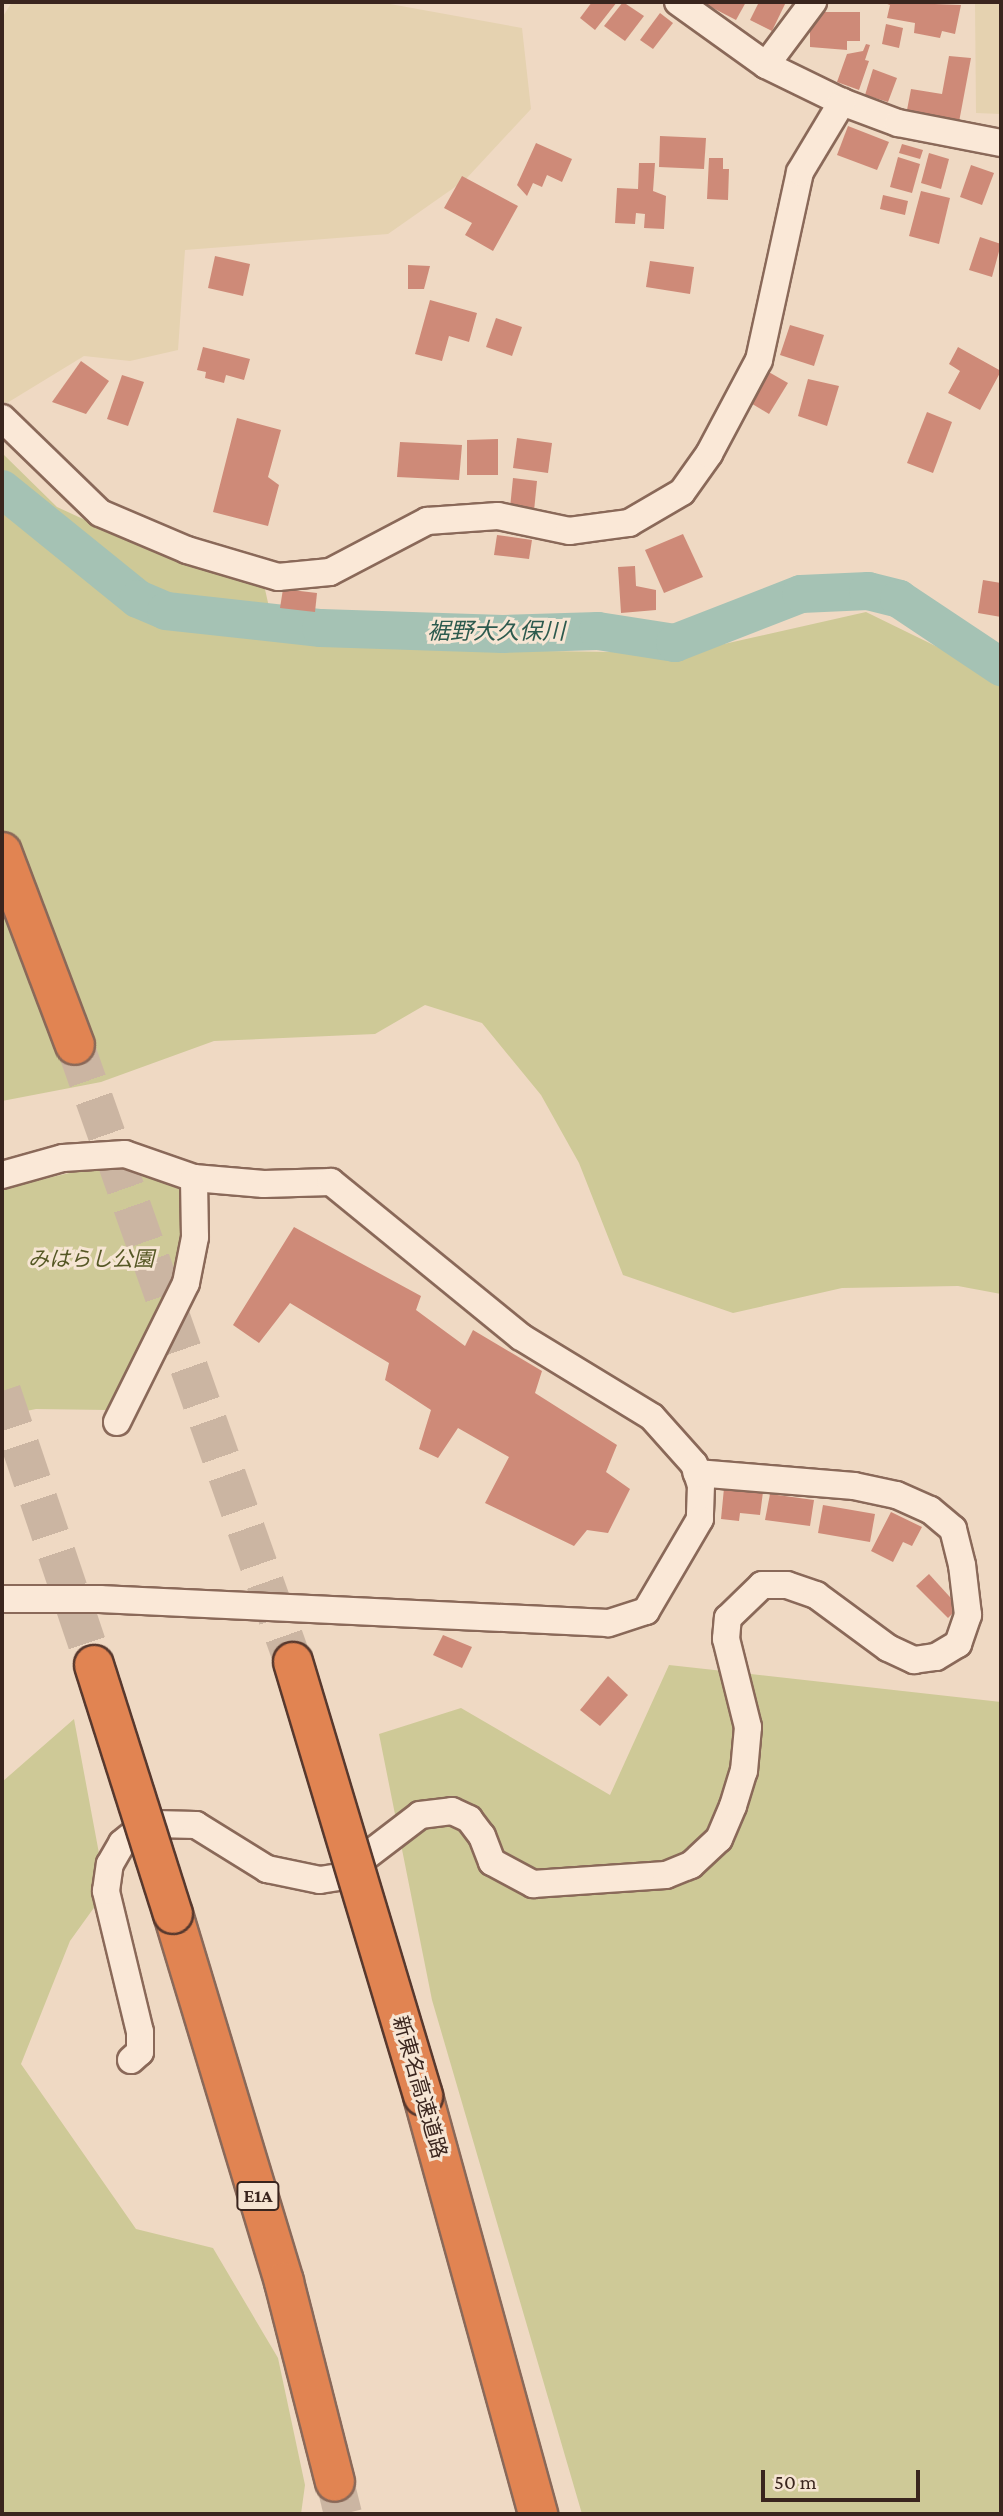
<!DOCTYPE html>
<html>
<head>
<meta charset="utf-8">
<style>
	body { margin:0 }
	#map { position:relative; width:1003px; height:2516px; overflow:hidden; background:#efd9c3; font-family:"Crimson Pro","Noto Sans JP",serif }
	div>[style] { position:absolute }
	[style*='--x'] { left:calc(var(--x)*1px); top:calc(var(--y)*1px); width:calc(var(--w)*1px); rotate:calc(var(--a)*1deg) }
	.farmland>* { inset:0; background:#e5d2b0 }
	.green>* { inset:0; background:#cec997 }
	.river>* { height:38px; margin:-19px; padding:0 19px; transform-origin:19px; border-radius:19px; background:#a5c2b4 }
	.building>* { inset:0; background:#ce8a78 }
	.highway-tunnel>* { height:38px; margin-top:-19px; transform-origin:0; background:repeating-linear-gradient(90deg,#cbb5a2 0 38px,transparent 0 57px) }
	.roads { filter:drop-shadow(2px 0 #8a6959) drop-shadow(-2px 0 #8a6959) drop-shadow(0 2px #8a6959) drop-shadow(0 -2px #8a6959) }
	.minor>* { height:26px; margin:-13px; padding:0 13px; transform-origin:13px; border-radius:13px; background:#fae8d7 }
	.highway>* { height:38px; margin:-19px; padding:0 19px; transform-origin:19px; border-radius:19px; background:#e18452 }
	.bridges { filter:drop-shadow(2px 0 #58392e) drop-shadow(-2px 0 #58392e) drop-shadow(0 2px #58392e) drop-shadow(0 -2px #58392e) }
	.highway-bridge>* { height:38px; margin:-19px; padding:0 19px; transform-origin:19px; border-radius:19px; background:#e18452 }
	span { translate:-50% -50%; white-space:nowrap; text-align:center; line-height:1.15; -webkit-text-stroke:6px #f6e5d3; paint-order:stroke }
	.shield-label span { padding:2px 5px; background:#f6e5d3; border:2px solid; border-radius:5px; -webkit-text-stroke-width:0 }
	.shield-label { font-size:19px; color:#3a251e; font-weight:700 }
	.park-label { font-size:21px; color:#555724; font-style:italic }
	.street-label { font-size:21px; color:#3a251e }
	.water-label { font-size:23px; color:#2d5a4e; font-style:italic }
	.frame { position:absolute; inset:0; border:4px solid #3a251e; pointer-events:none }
	.scale { position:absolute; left:761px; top:2470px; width:159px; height:32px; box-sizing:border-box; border:4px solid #3a251e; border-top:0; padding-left:9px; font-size:21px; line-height:24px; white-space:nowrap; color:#3a251e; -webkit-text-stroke:5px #f6e5d3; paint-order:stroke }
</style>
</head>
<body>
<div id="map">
	<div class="farmland">
		<i style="clip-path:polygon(12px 2px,379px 2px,522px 28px,531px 109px,465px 180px,388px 234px,185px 250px,178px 350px,130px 361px,84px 356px,7px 403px,2px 401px,2px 18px)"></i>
		<i style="clip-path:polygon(975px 2px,1001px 2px,1001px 114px,976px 113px)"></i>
	</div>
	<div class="green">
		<i style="clip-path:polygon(2px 453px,57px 507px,146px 548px,264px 585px,274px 629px,465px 650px,684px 653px,866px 612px,1001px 678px,1001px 1294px,958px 1286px,842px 1288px,733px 1313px,623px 1275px,579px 1163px,541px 1095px,482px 1023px,425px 1005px,375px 1034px,214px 1041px,101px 1082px,2px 1101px)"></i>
		<i style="clip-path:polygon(103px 1165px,179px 1186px,186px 1251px,177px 1283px,108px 1410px,36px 1409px,2px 1416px,2px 1189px)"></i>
		<i style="clip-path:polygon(669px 1665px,1001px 1702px,1001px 2514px,582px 2514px,432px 2000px,379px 1734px,461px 1708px,610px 1795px)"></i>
		<i style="clip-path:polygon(74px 1719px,106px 1891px,70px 1941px,21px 2064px,136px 2229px,213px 2248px,278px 2358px,305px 2485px,301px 2514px,2px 2514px,2px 1782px)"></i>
	</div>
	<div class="river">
		<i style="--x:2;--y:489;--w:175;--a:39"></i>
		<i style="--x:138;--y:599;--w:30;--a:23"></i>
		<i style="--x:166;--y:611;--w:156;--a:6.3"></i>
		<i style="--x:321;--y:628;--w:182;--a:1.9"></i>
		<i style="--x:503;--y:634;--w:95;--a:-1.8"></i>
		<i style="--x:598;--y:631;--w:78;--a:8.9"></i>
		<i style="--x:675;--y:643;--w:135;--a:-21.3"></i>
		<i style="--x:801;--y:594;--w:67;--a:-2.6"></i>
		<i style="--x:868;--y:591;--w:32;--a:14"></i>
		<i style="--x:899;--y:599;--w:123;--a:33.7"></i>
	</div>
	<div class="building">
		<i style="clip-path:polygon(592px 2px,617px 2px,595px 30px,580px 18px)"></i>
		<i style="clip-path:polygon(623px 2px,644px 16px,625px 41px,604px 26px)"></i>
		<i style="clip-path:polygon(708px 2px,746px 2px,736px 20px,707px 5px)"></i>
		<i style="clip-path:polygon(759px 2px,786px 2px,772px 31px,750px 20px)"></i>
		<i style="clip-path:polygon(882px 2px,961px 5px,955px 34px,942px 31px,940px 38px,914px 33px,915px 23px,887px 18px,890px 5px)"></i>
		<i style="clip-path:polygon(810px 12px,860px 12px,860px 41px,847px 41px,847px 50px,810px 47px)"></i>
		<i style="clip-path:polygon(660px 13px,673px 23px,653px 49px,640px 40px)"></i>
		<i style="clip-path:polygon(886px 24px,903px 28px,899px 48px,882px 44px)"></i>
		<i style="clip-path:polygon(866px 44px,870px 45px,865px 60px,869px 61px,859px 90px,837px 82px,847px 54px,863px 51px)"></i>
		<i style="clip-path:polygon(949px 56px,971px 58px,959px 122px,907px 110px,911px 89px,942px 94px)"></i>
		<i style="clip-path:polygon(873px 69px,897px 78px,888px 102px,865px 95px)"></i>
		<i style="clip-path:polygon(848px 126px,889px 142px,877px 170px,837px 155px)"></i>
		<i style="clip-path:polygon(660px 136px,706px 138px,704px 169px,659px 167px)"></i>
		<i style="clip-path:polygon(536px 143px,572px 159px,562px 182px,547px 175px,542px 187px,533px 183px,527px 196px,517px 185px)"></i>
		<i style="clip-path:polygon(902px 144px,923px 150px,920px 159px,899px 153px)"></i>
		<i style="clip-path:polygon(929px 153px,949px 159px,941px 189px,921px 183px)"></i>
		<i style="clip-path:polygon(898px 157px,920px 164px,912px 193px,890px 187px)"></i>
		<i style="clip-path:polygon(709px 158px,723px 158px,723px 169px,729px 169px,728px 200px,707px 199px)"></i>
		<i style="clip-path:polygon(639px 163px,655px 163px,653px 191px,666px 196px,664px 229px,644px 228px,645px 214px,636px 213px,635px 224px,615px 223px,617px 188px,638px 189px)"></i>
		<i style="clip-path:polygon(971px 165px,994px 173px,982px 205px,960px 197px)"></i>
		<i style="clip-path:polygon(462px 176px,518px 206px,493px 251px,465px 235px,472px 223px,444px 208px)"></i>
		<i style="clip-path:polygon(921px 191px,950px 198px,939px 244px,909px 236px)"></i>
		<i style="clip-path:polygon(883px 195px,908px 201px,905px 215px,880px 209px)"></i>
		<i style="clip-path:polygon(980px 237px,1001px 244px,992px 277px,969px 270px)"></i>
		<i style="clip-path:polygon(215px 256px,250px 264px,243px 296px,208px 288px)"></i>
		<i style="clip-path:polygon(650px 261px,694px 267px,690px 294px,646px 287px)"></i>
		<i style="clip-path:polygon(408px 265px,430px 266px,424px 289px,408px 289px)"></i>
		<i style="clip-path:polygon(430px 300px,477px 313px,469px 342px,449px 336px,442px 361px,415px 354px)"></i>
		<i style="clip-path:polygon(496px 318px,522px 327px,512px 356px,486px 347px)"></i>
		<i style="clip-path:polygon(790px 325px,824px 335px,814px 366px,780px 355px)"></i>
		<i style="clip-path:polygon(203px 347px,250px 359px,244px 380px,226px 375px,224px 383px,205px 378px,206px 372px,197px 370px)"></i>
		<i style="clip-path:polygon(958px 347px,1001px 371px,980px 410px,948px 393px,960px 371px,949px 364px)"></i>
		<i style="clip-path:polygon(81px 361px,109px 381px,86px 414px,52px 402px)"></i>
		<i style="clip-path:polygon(767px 371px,788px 383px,769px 414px,749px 402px)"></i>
		<i style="clip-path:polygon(122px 375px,144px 382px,128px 426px,107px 419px)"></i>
		<i style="clip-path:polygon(808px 379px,839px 386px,827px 426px,798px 416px)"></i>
		<i style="clip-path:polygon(927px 412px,952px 422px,933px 473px,907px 463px)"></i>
		<i style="clip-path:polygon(237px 418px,281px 430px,268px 477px,279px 485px,268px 526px,213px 512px)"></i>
		<i style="clip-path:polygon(517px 438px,552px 443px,548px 473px,513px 468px)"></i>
		<i style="clip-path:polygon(498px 439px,498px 475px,467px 475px,467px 440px)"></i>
		<i style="clip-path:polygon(400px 442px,462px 445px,459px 480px,397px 477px)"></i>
		<i style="clip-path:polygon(513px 478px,537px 481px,534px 511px,510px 508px)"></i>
		<i style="clip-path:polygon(683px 534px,703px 577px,664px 593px,645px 550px)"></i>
		<i style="clip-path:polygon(497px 535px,532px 540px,529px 559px,494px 555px)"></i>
		<i style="clip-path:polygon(635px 566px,636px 586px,656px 590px,656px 610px,621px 613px,618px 567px)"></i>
		<i style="clip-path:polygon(983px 580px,1001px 583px,1001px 617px,978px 613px)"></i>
		<i style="clip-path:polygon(283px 589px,317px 593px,315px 612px,280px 608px)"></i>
		<i style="clip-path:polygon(294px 1227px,421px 1296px,416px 1310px,465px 1346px,473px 1330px,542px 1371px,535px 1393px,617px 1445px,606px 1472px,630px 1489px,608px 1533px,587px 1530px,574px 1546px,485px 1503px,509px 1457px,458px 1428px,438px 1458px,419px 1449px,431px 1410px,385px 1380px,389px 1363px,290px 1303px,259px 1343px,233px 1325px)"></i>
		<i style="clip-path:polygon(724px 1488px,763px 1492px,760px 1515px,740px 1513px,739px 1521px,721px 1519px)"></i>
		<i style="clip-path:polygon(770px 1494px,814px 1500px,810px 1526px,765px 1520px)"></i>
		<i style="clip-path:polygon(823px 1505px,875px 1514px,870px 1542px,818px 1533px)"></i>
		<i style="clip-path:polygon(891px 1512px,922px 1527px,912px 1546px,903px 1542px,893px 1562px,871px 1551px)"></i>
		<i style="clip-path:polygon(929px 1574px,959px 1607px,948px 1618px,916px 1586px)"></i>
		<i style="clip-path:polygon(443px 1635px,472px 1647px,462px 1668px,433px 1655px)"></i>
		<i style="clip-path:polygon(608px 1676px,628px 1695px,600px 1726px,580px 1710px)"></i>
	</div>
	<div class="highway-tunnel">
		<i style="--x:75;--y:1045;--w:654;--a:70.54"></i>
		<i style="--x:2;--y:1391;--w:289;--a:71.4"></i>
		<i style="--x:335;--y:2482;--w:33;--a:76"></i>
	</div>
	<div class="roads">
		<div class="minor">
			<i style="--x:678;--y:2;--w:108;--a:35.6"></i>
			<i style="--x:766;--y:65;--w:85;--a:26"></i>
			<i style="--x:842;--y:102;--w:60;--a:20.6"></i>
			<i style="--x:898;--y:123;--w:105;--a:11"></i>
			<i style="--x:766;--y:65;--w:79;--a:-53.3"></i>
			<i style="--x:2;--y:418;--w:136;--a:44.1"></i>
			<i style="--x:100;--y:513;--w:95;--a:23"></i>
			<i style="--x:187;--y:550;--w:95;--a:16.5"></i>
			<i style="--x:278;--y:577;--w:52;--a:-5.5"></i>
			<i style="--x:330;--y:572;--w:110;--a:-27.7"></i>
			<i style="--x:427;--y:521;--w:71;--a:-4"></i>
			<i style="--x:498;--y:516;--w:73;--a:11.9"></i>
			<i style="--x:569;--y:531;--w:61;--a:-7.6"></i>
			<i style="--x:629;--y:523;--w:61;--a:-30.3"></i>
			<i style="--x:682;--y:492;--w:47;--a:-54.6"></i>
			<i style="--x:709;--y:454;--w:106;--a:-62"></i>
			<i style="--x:759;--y:360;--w:192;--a:-77.7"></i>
			<i style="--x:800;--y:172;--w:82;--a:-59"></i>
			<i style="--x:2;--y:1175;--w:63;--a:-15.6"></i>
			<i style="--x:63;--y:1158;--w:62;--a:-3.7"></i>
			<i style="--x:125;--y:1154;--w:73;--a:19.2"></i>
			<i style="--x:194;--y:1178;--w:70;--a:4.9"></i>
			<i style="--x:264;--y:1184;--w:67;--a:-1.7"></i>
			<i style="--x:331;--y:1182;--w:245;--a:39.2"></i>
			<i style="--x:521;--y:1337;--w:153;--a:31.4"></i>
			<i style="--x:652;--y:1417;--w:63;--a:48.2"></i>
			<i style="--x:694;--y:1464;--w:22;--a:72"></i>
			<i style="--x:701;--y:1485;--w:34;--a:92"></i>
			<i style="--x:700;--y:1519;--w:107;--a:120.4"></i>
			<i style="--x:646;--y:1611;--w:40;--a:162"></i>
			<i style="--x:608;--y:1623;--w:509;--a:-177.3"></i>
			<i style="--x:100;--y:1599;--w:98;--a:180"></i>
			<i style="--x:117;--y:1422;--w:155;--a:-63.6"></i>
			<i style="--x:186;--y:1283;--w:47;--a:-78.9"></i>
			<i style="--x:195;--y:1237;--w:59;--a:-91"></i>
			<i style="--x:131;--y:2060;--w:12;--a:-42"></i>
			<i style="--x:140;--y:2052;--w:20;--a:-90"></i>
			<i style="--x:140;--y:2032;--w:145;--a:-103.6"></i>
			<i style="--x:106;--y:1891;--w:27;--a:-82"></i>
			<i style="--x:110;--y:1864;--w:24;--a:-60"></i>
			<i style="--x:122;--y:1843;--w:19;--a:-39"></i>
			<i style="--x:137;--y:1831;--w:19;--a:-21"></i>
			<i style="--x:155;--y:1824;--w:41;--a:1.4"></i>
			<i style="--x:196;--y:1825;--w:84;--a:31.8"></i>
			<i style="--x:267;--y:1869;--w:54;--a:11.7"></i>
			<i style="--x:320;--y:1880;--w:19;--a:-9"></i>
			<i style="--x:339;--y:1877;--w:102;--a:-37.4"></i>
			<i style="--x:420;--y:1815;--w:32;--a:-7"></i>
			<i style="--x:452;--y:1811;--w:19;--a:25"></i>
			<i style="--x:469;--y:1819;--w:21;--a:53"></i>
			<i style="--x:482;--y:1836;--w:28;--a:69"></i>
			<i style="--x:492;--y:1862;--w:47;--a:28.2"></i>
			<i style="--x:533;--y:1884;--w:133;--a:-3.9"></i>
			<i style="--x:666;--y:1875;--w:27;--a:-22"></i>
			<i style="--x:691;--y:1865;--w:38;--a:-43"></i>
			<i style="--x:719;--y:1839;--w:36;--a:-67"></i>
			<i style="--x:733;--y:1806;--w:37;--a:-73"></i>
			<i style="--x:744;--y:1771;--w:44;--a:-84.8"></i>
			<i style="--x:748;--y:1727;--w:91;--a:-104"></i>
			<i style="--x:726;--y:1639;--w:21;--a:-85"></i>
			<i style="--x:728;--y:1618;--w:47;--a:-44.1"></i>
			<i style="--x:762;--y:1585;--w:25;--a:0"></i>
			<i style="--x:787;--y:1585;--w:31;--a:19"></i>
			<i style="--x:816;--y:1595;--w:89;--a:36.4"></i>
			<i style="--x:888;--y:1648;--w:29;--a:25"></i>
			<i style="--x:914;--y:1660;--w:22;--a:-8"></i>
			<i style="--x:936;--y:1657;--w:26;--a:-31"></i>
			<i style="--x:958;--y:1644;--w:31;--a:-71"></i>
			<i style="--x:968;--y:1615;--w:50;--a:-96.8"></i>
			<i style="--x:962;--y:1565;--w:37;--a:-104"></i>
			<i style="--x:953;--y:1529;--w:30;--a:-140"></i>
			<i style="--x:930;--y:1510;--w:37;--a:-156"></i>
			<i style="--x:896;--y:1495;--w:43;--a:-167.9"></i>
			<i style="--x:854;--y:1486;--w:158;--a:-175.3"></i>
		</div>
		<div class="highway">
			<i style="--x:2;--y:852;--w:206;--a:69.3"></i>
			<i style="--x:173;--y:1914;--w:384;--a:73.2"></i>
			<i style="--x:284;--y:2282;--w:206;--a:75.7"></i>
			<i style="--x:423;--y:2096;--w:434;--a:74.6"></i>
		</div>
	</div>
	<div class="bridges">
		<div class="highway-bridge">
			<i style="--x:293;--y:1662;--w:453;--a:73.3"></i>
			<i style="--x:94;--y:1665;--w:261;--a:72.4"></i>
		</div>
	</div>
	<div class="shield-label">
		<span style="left:258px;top:2196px">E1A</span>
	</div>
	<div class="park-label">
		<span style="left:91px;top:1259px">みはらし公園</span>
	</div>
	<div class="street-label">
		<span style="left:420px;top:2087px;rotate:74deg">新東名高速道路</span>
	</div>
	<div class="water-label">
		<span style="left:496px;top:631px">裾野大久保川</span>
	</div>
	<div class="frame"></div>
	<div class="scale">50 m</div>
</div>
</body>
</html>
